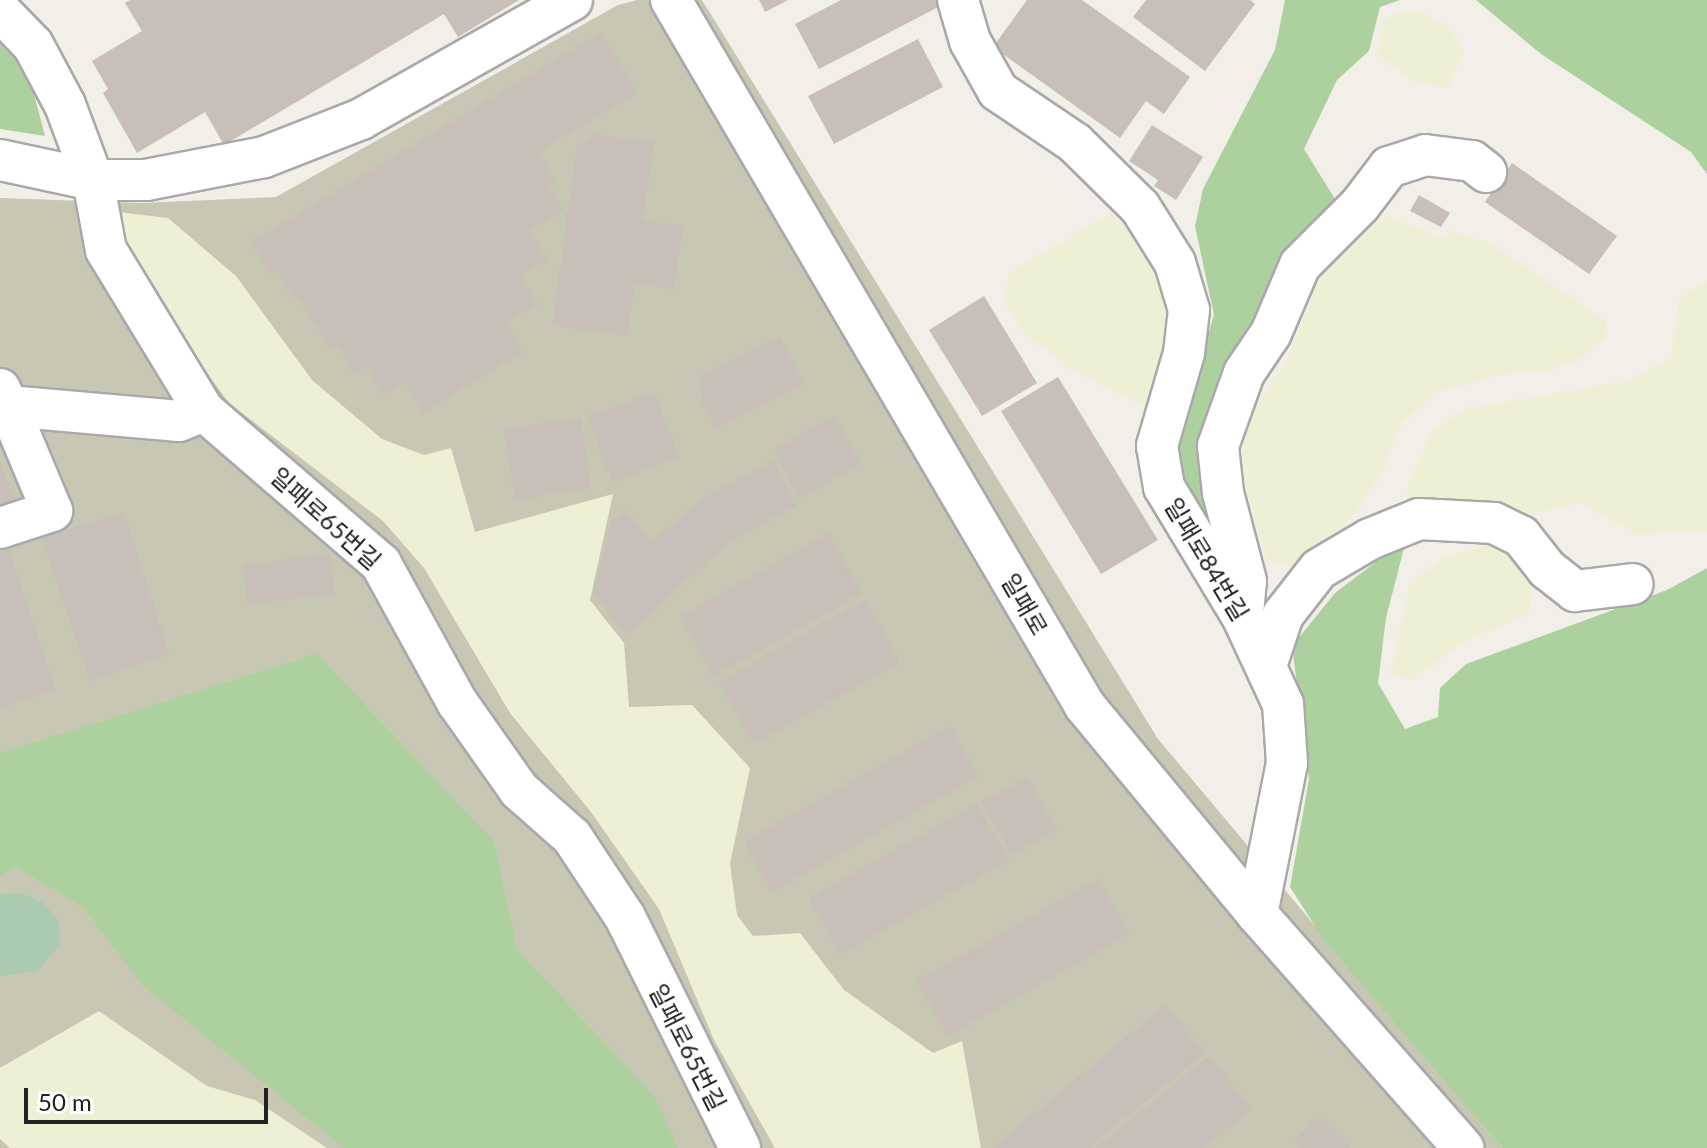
<!DOCTYPE html>
<html>
<head>
<meta charset="utf-8">
<style>
	body { margin:0 }
	#map { position:relative; width:1707px; height:1148px; overflow:hidden; background:#f2efe9; font-family:Lato,"Noto Sans KR",sans-serif }
	div>[style] { position:absolute }
	[style*='--x'] { left:calc(var(--x)*1px); top:calc(var(--y)*1px); width:calc(var(--w)*1px); rotate:calc(var(--a)*1deg) }
	.construction>* { inset:0; background:#c7c7b4 }
	.farmland>* { inset:0; background:#eef0d5 }
	.forest>* { inset:0; background:#add19e }
	.cemetery>* { inset:0; background:#aacbaf }
	.building>* { inset:0; background:#c7bfb8 }
	.roads { filter:drop-shadow(2px 0 #a9a9a9) drop-shadow(-2px 0 #a9a9a9) drop-shadow(0 2px #a9a9a9) drop-shadow(0 -2px #a9a9a9) }
	.minor>* { height:40px; margin:-20px; padding:0 20px; transform-origin:20px; border-radius:20px; background:#fff }
	span { translate:-50% -50%; white-space:nowrap; text-align:center; line-height:1.15; -webkit-text-stroke:6px #fff; paint-order:stroke }
	.street-label { font-size:24px; color:#222 }
	.scale { position:absolute; left:24px; top:1088px; width:244px; height:36px; box-sizing:border-box; border:4px solid #222; border-top:0; padding-left:10px; font-size:24px; line-height:28px; white-space:nowrap; color:#222; -webkit-text-stroke:6px #fff; paint-order:stroke }
</style>
</head>
<body>
<div id="map">
	<div class="construction">
		<i style="clip-path:polygon(637px 0,702px 0,1158px 739px,1502px 1148px,0 1148px,0 198px,142px 203px,276px 197px,618px 5px)"></i>
	</div>
	<div class="farmland">
		<i style="clip-path:polygon(1400px 11px,1421px 13px,1449px 28px,1464px 51px,1448px 88px,1412px 81px,1377px 53px,1385px 20px)"></i>
		<i style="clip-path:polygon(118px 212px,168px 218px,236px 276px,312px 380px,382px 439px,424px 455px,451px 448px,475px 532px,613px 494px,590px 600px,624px 643px,629px 707px,692px 705px,750px 768px,730px 864px,737px 915px,753px 936px,800px 933px,844px 990px,933px 1053px,962px 1041px,981px 1148px,775px 1148px,714px 1040px,659px 909px,591px 812px,510px 713px,424px 568px,383px 521px,229px 403px,138px 278px)"></i>
		<i style="clip-path:polygon(1111px 213px,1156px 259px,1175px 315px,1147px 409px,1067px 366px,1022px 331px,1004px 299px,1010px 272px)"></i>
		<i style="clip-path:polygon(1389px 216px,1441px 238px,1452px 231px,1490px 243px,1606px 321px,1607px 337px,1577px 360px,1546px 371px,1505px 374px,1436px 392px,1402px 423px,1383px 470px,1351px 519px,1321px 552px,1293px 569px,1266px 558px,1238px 463px,1244px 422px,1287px 360px,1319px 278px,1360px 230px)"></i>
		<i style="clip-path:polygon(1707px 281px,1707px 530px,1637px 535px,1582px 503px,1529px 514px,1476px 501px,1405px 505px,1409px 481px,1434px 428px,1469px 408px,1629px 381px,1671px 358px,1679px 298px)"></i>
		<i style="clip-path:polygon(1499px 542px,1520px 560px,1532px 588px,1529px 613px,1463px 643px,1411px 680px,1391px 674px,1409px 585px,1443px 558px)"></i>
		<i style="clip-path:polygon(99px 1011px,207px 1086px,255px 1100px,327px 1148px,10px 1148px,0 1139px,0 1068px)"></i>
	</div>
	<div class="forest">
		<i style="clip-path:polygon(1285px 0,1400px 0,1380px 7px,1369px 51px,1337px 80px,1304px 149px,1335px 199px,1263px 302px,1200px 452px,1233px 573px,1184px 484px,1176px 439px,1214px 315px,1195px 226px,1203px 189px,1275px 50px)"></i>
		<i style="clip-path:polygon(1476px 0,1707px 0,1707px 174px,1691px 152px,1541px 54px)"></i>
		<i style="clip-path:polygon(0 44px,28px 71px,45px 136px,0 129px)"></i>
		<i style="clip-path:polygon(1404px 548px,1386px 618px,1378px 683px,1405px 729px,1438px 717px,1440px 688px,1466px 664px,1667px 590px,1707px 568px,1707px 1148px,1502px 1148px,1324px 940px,1290px 887px,1309px 779px,1292px 646px,1335px 593px,1377px 561px)"></i>
		<i style="clip-path:polygon(317px 654px,494px 842px,517px 950px,655px 1097px,678px 1148px,344px 1148px,143px 986px,83px 907px,16px 867px,0 876px,0 753px)"></i>
	</div>
	<div class="cemetery">
		<i style="clip-path:polygon(20px 893px,42px 902px,59px 921px,60px 946px,37px 971px,0 976px,0 894px)"></i>
	</div>
	<div class="building">
		<i style="clip-path:polygon(130px 0,519px 0,458px 37px,444px 14px,224px 145px,205px 112px,137px 153px,103px 93px,108px 89px,92px 61px,142px 31px,125px 3px)"></i>
		<i style="clip-path:polygon(759px 0,788px 0,765px 12px)"></i>
		<i style="clip-path:polygon(841px 0,944px 0,946px 3px,819px 69px,795px 24px)"></i>
		<i style="clip-path:polygon(1027px 0,1082px 0,1190px 77px,1164px 114px,1146px 101px,1120px 138px,993px 47px)"></i>
		<i style="clip-path:polygon(1146px 0,1250px 0,1255px 4px,1205px 71px,1133px 17px)"></i>
		<i style="clip-path:polygon(601px 32px,637px 93px,538px 152px,555px 181px,548px 185px,564px 210px,530px 231px,547px 259px,520px 275px,537px 304px,506px 323px,523px 352px,423px 412px,405px 382px,384px 395px,366px 367px,354px 374px,338px 346px,331px 350px,297px 296px,293px 298px,276px 270px,270px 273px,252px 242px)"></i>
		<i style="clip-path:polygon(918px 39px,943px 87px,834px 144px,808px 96px)"></i>
		<i style="clip-path:polygon(1152px 125px,1203px 157px,1176px 200px,1154px 186px,1158px 180px,1129px 161px)"></i>
		<i style="clip-path:polygon(593px 134px,654px 142px,643px 221px,683px 226px,674px 289px,634px 284px,628px 336px,552px 326px,577px 146px)"></i>
		<i style="clip-path:polygon(1512px 163px,1617px 236px,1589px 274px,1485px 202px)"></i>
		<i style="clip-path:polygon(1419px 195px,1450px 213px,1441px 227px,1410px 211px)"></i>
		<i style="clip-path:polygon(984px 296px,1037px 383px,982px 416px,929px 330px)"></i>
		<i style="clip-path:polygon(780px 336px,804px 384px,716px 428px,702px 402px,700px 376px)"></i>
		<i style="clip-path:polygon(1058px 377px,1158px 540px,1101px 574px,1001px 411px)"></i>
		<i style="clip-path:polygon(654px 392px,679px 457px,612px 482px,588px 417px)"></i>
		<i style="clip-path:polygon(834px 416px,861px 464px,800px 498px,774px 449px)"></i>
		<i style="clip-path:polygon(581px 418px,591px 488px,515px 500px,504px 429px)"></i>
		<i style="clip-path:polygon(773px 461px,796px 506px,728px 542px,628px 635px,593px 594px,612px 520px,624px 510px,652px 542px,705px 497px)"></i>
		<i style="clip-path:polygon(0 462px,16px 502px,0 508px)"></i>
		<i style="clip-path:polygon(123px 512px,170px 655px,90px 681px,42px 538px)"></i>
		<i style="clip-path:polygon(828px 533px,862px 593px,714px 676px,680px 617px)"></i>
		<i style="clip-path:polygon(9px 549px,56px 690px,0 708px,0 553px)"></i>
		<i style="clip-path:polygon(331px 554px,335px 594px,247px 604px,243px 565px)"></i>
		<i style="clip-path:polygon(865px 600px,900px 662px,754px 744px,719px 682px)"></i>
		<i style="clip-path:polygon(950px 726px,978px 776px,772px 892px,744px 842px)"></i>
		<i style="clip-path:polygon(1027px 777px,1057px 830px,1012px 855px,982px 802px)"></i>
		<i style="clip-path:polygon(977px 804px,1009px 860px,841px 954px,809px 898px)"></i>
		<i style="clip-path:polygon(1098px 879px,1129px 934px,948px 1036px,917px 981px)"></i>
		<i style="clip-path:polygon(1165px 1005px,1205px 1053px,1088px 1148px,993px 1148px)"></i>
		<i style="clip-path:polygon(1209px 1056px,1252px 1109px,1204px 1148px,1096px 1148px)"></i>
		<i style="clip-path:polygon(1320px 1116px,1351px 1148px,1301px 1148px,1294px 1141px)"></i>
	</div>
	<div class="roads">
		<div class="minor">
			<i style="--x:671;--y:0;--w:818;--a:59.61"></i>
			<i style="--x:1085;--y:706;--w:270;--a:50.4"></i>
			<i style="--x:1257;--y:914;--w:312;--a:48.6"></i>
			<i style="--x:958;--y:0;--w:43;--a:73.7"></i>
			<i style="--x:970;--y:41;--w:57;--a:60.8"></i>
			<i style="--x:998;--y:91;--w:93;--a:34"></i>
			<i style="--x:1075;--y:143;--w:91;--a:44.6"></i>
			<i style="--x:1140;--y:207;--w:66;--a:58"></i>
			<i style="--x:1175;--y:263;--w:49;--a:73.4"></i>
			<i style="--x:1189;--y:310;--w:43;--a:96.6"></i>
			<i style="--x:1184;--y:353;--w:97;--a:106.2"></i>
			<i style="--x:1157;--y:446;--w:42;--a:80.3"></i>
			<i style="--x:1164;--y:487;--w:153;--a:58.9"></i>
			<i style="--x:1243;--y:618;--w:95;--a:65.1"></i>
			<i style="--x:1283;--y:704;--w:59;--a:86.1"></i>
			<i style="--x:1287;--y:763;--w:154;--a:101.2"></i>
			<i style="--x:0;--y:11;--w:47;--a:45.9"></i>
			<i style="--x:33;--y:45;--w:68;--a:61.9"></i>
			<i style="--x:65;--y:105;--w:80;--a:69.5"></i>
			<i style="--x:93;--y:180;--w:71;--a:79.5"></i>
			<i style="--x:106;--y:250;--w:188;--a:58.7"></i>
			<i style="--x:204;--y:411;--w:234;--a:40.8"></i>
			<i style="--x:381;--y:564;--w:158;--a:61.2"></i>
			<i style="--x:457;--y:702;--w:108;--a:54.8"></i>
			<i style="--x:519;--y:790;--w:71;--a:41.6"></i>
			<i style="--x:572;--y:837;--w:96;--a:56.5"></i>
			<i style="--x:625;--y:917;--w:258;--a:63.5"></i>
			<i style="--x:0;--y:160;--w:95;--a:12.1"></i>
			<i style="--x:93;--y:180;--w:53;--a:0"></i>
			<i style="--x:146;--y:180;--w:120;--a:-11"></i>
			<i style="--x:264;--y:157;--w:104;--a:-21.4"></i>
			<i style="--x:361;--y:119;--w:242;--a:-29.4"></i>
			<i style="--x:0;--y:389;--w:19;--a:65"></i>
			<i style="--x:8;--y:406;--w:172;--a:5"></i>
			<i style="--x:179;--y:421;--w:27;--a:-22"></i>
			<i style="--x:0;--y:528;--w:55;--a:-18.1"></i>
			<i style="--x:52;--y:511;--w:114;--a:-112.7"></i>
			<i style="--x:1243;--y:614;--w:33;--a:-85"></i>
			<i style="--x:1246;--y:581;--w:91;--a:-104.6"></i>
			<i style="--x:1223;--y:493;--w:47;--a:-96.1"></i>
			<i style="--x:1218;--y:446;--w:77;--a:-70.4"></i>
			<i style="--x:1244;--y:373;--w:48;--a:-56"></i>
			<i style="--x:1271;--y:333;--w:74;--a:-66.9"></i>
			<i style="--x:1300;--y:265;--w:85;--a:-45"></i>
			<i style="--x:1360;--y:205;--w:48;--a:-52.7"></i>
			<i style="--x:1389;--y:167;--w:38;--a:-18"></i>
			<i style="--x:1425;--y:155;--w:47;--a:7.3"></i>
			<i style="--x:1472;--y:161;--w:18;--a:38"></i>
			<i style="--x:1267;--y:663;--w:51;--a:-71.6"></i>
			<i style="--x:1283;--y:615;--w:58;--a:-52"></i>
			<i style="--x:1319;--y:569;--w:59;--a:-30.5"></i>
			<i style="--x:1370;--y:539;--w:53;--a:-22.2"></i>
			<i style="--x:1419;--y:519;--w:75;--a:3.1"></i>
			<i style="--x:1494;--y:523;--w:30;--a:26"></i>
			<i style="--x:1521;--y:536;--w:42;--a:51.8"></i>
			<i style="--x:1547;--y:569;--w:36;--a:38"></i>
			<i style="--x:1575;--y:591;--w:58;--a:-6.9"></i>
		</div>
	</div>
	<div class="street-label">
		<span style="left:326px;top:518px;rotate:42deg">일패로65번길</span>
		<span style="left:1207px;top:559px;rotate:59deg">일패로84번길</span>
		<span style="left:1025px;top:604px;rotate:60deg">일패로</span>
		<span style="left:688px;top:1047px;rotate:63deg">일패로65번길</span>
	</div>
	<div class="scale">50 m</div>
</div>
</body>
</html>
